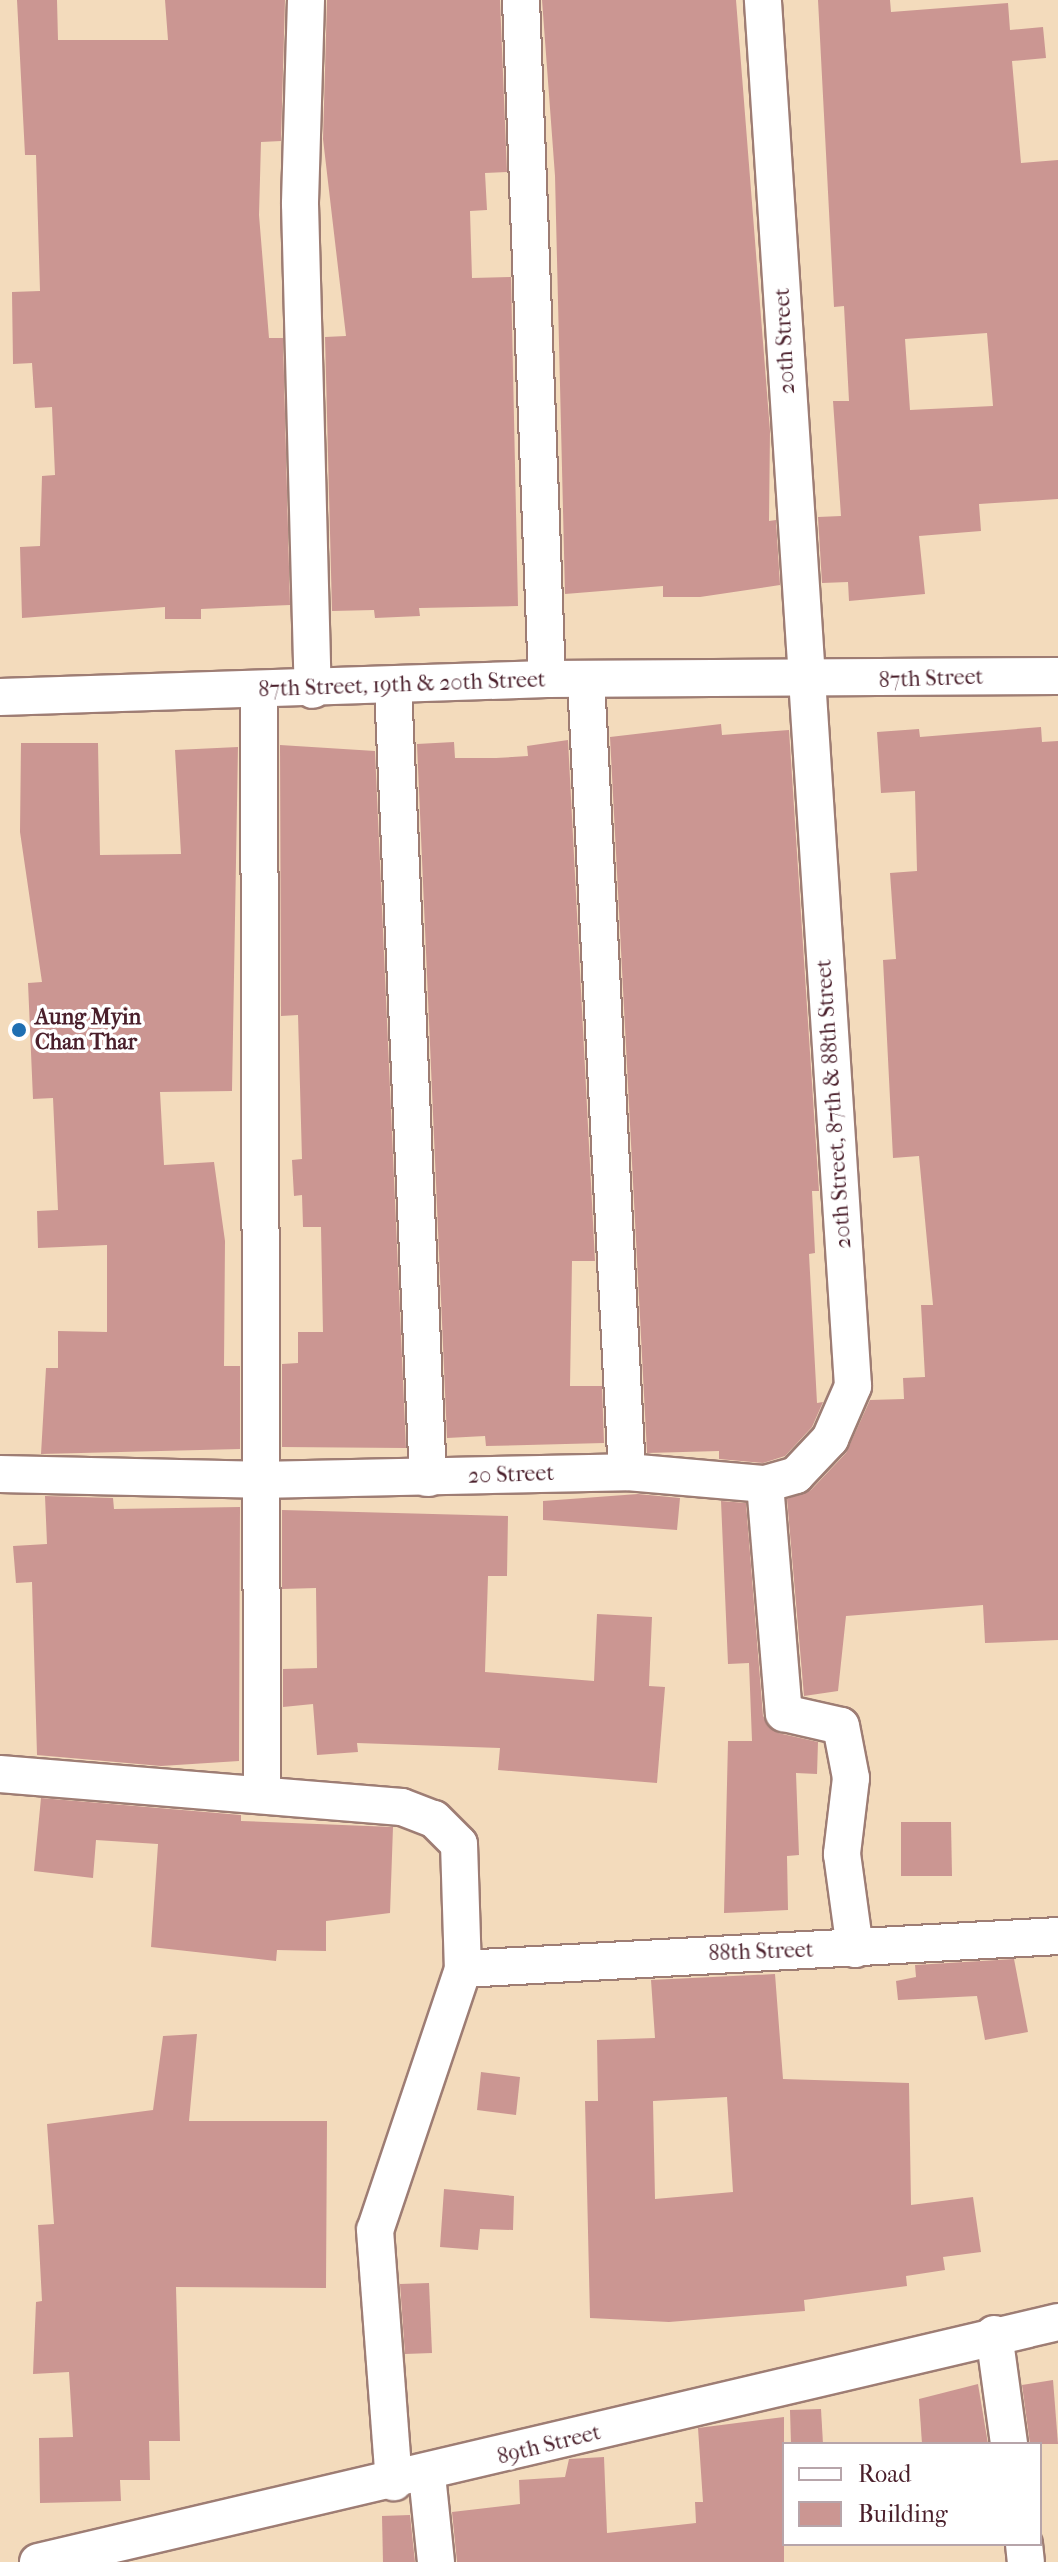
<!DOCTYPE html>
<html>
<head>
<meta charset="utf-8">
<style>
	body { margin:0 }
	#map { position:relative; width:1058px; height:2562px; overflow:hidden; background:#f3dbbc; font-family:"IM FELL French Canon",serif }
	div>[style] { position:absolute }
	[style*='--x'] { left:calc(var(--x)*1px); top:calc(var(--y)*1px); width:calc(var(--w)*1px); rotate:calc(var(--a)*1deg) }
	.building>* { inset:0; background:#cb9692 }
	.roads { filter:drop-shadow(2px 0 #9e7d74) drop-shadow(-2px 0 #9e7d74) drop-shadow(0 2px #9e7d74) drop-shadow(0 -2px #9e7d74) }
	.street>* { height:36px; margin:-18px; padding:0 18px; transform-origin:18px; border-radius:18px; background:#fff }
	.dots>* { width:22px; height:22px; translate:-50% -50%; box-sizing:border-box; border:4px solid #fff; border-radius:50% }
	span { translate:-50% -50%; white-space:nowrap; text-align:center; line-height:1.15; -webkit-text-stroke:7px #fff; paint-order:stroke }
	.street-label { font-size:22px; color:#4a1f2b }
	.poi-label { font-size:22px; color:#4a1f2b; font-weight:700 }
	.left { translate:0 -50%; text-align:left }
	.legend { position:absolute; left:782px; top:2442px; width:260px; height:104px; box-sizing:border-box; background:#fff; border:2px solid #b7a5aa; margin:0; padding:10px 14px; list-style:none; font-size:24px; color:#4a1f2b }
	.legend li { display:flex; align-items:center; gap:16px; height:40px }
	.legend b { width:40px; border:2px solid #b7a5aa }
</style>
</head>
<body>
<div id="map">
	<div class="building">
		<i style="clip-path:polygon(17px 0,57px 0,58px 40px,168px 40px,165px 0,285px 0,281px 141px,261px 142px,259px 215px,269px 338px,283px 338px,290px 605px,201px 609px,201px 619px,165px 619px,165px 607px,22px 618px,20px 547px,40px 546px,42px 476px,55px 475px,52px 407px,35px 408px,32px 363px,13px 364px,12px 292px,40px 291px,36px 155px,25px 155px)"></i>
		<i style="clip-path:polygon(327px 0,500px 0,507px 172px,485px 173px,487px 210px,470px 211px,472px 278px,511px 277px,518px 606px,419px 608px,420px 616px,375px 618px,374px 610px,332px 611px,325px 337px,346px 336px,323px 139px)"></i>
		<i style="clip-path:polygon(542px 0,736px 0,770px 431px,769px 521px,776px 520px,780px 585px,700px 597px,663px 597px,663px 586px,565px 594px,555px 176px)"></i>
		<i style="clip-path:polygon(evenodd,818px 0,890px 0,891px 12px,1008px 3px,1010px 30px,1043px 27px,1046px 58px,1012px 61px,1021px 163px,1058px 160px,1058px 499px,979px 504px,981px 531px,919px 536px,925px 594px,849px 601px,848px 582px,822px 583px,818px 517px,841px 516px,833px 401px,849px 401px,844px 306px,834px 307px,818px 0,987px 333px,993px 406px,910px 410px,905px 339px,987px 333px)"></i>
		<i style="clip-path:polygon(721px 724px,722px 735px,789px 730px,819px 1191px,812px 1191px,815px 1253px,809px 1254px,817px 1403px,823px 1402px,812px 1427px,785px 1456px,763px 1463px,719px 1459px,719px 1451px,647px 1453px,610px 737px)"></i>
		<i style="clip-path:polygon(1041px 727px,1042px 742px,1058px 741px,1058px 1640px,985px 1643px,983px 1605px,846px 1616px,838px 1691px,804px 1696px,787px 1499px,811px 1490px,846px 1453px,870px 1400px,904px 1399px,903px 1378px,925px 1377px,921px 1305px,933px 1305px,919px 1156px,893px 1158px,883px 960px,896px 959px,890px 873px,917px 871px,915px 791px,881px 793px,877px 732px,919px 729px,920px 737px)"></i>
		<i style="clip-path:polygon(568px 740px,595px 1261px,572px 1261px,570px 1386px,602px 1386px,604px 1443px,486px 1446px,485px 1436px,447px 1438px,417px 744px,454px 742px,455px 758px,496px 758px,528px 756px,527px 746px)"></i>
		<i style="clip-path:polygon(21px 743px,98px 743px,100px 855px,181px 854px,175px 750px,238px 747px,232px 1091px,160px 1092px,164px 1165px,214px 1162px,225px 1241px,224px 1366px,240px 1366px,240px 1449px,41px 1454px,46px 1368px,58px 1368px,58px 1331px,107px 1332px,107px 1245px,38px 1248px,37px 1211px,58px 1210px,53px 1098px,33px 1099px,28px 983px,42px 982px,20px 832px)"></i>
		<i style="clip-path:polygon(280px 745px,375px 751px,406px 1448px,282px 1447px,282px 1364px,298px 1363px,298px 1332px,323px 1332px,321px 1227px,303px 1227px,302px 1195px,294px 1196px,292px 1160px,302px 1159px,298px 1015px,281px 1016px)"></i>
		<i style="clip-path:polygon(638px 1494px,680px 1498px,677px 1530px,543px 1520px,543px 1501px)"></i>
		<i style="clip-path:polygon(45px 1496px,113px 1498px,114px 1509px,240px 1507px,239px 1761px,161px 1766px,37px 1755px,32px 1582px,16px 1583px,13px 1546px,47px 1544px)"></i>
		<i style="clip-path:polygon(721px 1501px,746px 1503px,763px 1716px,778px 1733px,818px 1742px,817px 1774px,796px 1773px,799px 1855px,787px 1856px,788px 1910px,724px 1913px,728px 1741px,752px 1741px,749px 1663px,728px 1664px)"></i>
		<i style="clip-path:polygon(282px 1510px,508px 1516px,507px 1576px,488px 1576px,485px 1672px,594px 1681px,597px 1614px,652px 1617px,649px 1686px,665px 1687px,657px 1783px,498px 1770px,500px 1748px,357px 1743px,358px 1752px,317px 1755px,313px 1704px,283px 1707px,283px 1669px,317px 1668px,316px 1588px,282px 1589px)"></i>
		<i style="clip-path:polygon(41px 1798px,241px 1815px,241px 1821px,393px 1827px,390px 1913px,326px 1921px,326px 1951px,277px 1950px,276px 1961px,151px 1947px,158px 1844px,96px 1840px,93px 1878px,34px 1871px)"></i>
		<i style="clip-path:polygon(901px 1822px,951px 1822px,952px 1876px,901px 1876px)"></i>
		<i style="clip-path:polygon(1014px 1959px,1028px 2032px,985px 2040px,977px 1996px,898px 2000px,896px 1981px,916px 1977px,915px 1965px)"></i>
		<i style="clip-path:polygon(evenodd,775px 1974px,783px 2079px,909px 2083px,911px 2205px,973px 2197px,981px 2252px,943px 2257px,945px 2270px,906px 2276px,907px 2286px,804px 2300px,805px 2311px,669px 2322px,590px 2318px,585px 2101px,598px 2101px,597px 2040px,655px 2038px,651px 1980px,775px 1974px,727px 2097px,733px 2192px,655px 2199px,653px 2101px,727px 2097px)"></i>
		<i style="clip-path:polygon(197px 2034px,189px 2121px,327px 2121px,326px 2288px,176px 2287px,180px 2441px,149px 2441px,150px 2480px,120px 2480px,121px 2501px,40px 2503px,39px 2438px,73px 2437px,69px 2372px,33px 2374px,36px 2302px,42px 2301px,38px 2225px,54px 2224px,47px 2124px,153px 2110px,163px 2036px)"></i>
		<i style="clip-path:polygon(481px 2072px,520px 2077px,516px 2115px,477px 2110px)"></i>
		<i style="clip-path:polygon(444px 2189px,514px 2196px,513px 2230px,480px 2229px,478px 2250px,440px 2247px)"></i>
		<i style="clip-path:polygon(429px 2283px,432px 2353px,405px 2354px,400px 2284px)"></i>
		<i style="clip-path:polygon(1053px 2380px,1058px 2444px,1030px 2444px,1022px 2385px)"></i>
		<i style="clip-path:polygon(978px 2384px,988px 2444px,922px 2444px,919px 2399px)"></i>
		<i style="clip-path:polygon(821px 2409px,823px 2444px,791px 2444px,790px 2410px)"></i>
		<i style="clip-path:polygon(784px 2417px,784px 2562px,457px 2562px,452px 2512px,520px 2504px,519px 2480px,565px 2477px,569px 2459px,604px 2457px,607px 2533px,696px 2523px,695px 2502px,703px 2502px,698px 2428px)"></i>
		<i style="clip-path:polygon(410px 2515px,415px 2562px,383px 2562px,382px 2516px)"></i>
	</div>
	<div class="roads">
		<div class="street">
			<i style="--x:306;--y:0;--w:204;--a:91.7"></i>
			<i style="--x:300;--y:204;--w:486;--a:88.5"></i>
			<i style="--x:521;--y:0;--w:679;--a:87.81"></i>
			<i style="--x:586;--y:680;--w:793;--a:87.04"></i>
			<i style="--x:393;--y:687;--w:792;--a:87.47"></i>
			<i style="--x:259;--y:690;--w:1100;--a:89.84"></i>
			<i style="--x:0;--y:697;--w:547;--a:-1.88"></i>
			<i style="--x:547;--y:679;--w:511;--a:-0.34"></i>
			<i style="--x:0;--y:1474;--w:258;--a:1.3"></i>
			<i style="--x:258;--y:1480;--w:369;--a:-1.2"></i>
			<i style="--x:627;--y:1472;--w:139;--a:5"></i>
			<i style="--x:765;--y:1484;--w:32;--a:-16"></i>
			<i style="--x:796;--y:1475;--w:50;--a:-46.6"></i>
			<i style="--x:830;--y:1439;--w:58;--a:-66.5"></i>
			<i style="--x:853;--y:1386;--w:1389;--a:-93.72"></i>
			<i style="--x:765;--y:1484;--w:230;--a:85.3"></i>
			<i style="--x:784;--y:1713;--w:58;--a:12.8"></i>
			<i style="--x:841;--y:1726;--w:53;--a:79.1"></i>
			<i style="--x:851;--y:1778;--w:77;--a:96.8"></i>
			<i style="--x:842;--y:1854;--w:96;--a:82.2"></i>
			<i style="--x:0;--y:1774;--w:403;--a:4.7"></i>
			<i style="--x:402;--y:1807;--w:34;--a:21"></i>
			<i style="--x:434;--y:1819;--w:35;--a:45"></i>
			<i style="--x:459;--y:1844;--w:125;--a:88.2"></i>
			<i style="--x:463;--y:1969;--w:275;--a:108.6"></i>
			<i style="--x:375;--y:2230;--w:253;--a:85.7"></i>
			<i style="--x:463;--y:1969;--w:596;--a:-3.17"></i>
			<i style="--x:994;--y:2334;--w:111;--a:82.2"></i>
			<i style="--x:427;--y:2475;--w:87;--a:84.1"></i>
			<i style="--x:1024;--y:2544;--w:18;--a:84"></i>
			<i style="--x:38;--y:2562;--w:1048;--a:-13.24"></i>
		</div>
	</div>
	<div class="dots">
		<i style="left:19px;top:1030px;background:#1f6fb2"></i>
	</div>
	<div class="street-label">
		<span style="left:785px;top:341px;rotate:-93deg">20th Street</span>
		<span style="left:931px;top:679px;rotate:-2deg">87th Street</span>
		<span style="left:402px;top:685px;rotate:-2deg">87th Street, 19th &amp; 20th Street</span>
		<span style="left:834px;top:1104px;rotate:-94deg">20th Street, 87th &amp; 88th Street</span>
		<span style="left:511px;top:1475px;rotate:-2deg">20 Street</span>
		<span style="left:761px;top:1952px;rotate:-2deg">88th Street</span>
		<span style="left:549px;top:2445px;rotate:-14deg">89th Street</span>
	</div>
	<div class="poi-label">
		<span class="left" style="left:35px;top:1030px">Aung Myin<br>Chan Thar</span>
	</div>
	<ul class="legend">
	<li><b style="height:10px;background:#fff"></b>Road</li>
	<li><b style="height:22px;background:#cb9692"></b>Building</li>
	</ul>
</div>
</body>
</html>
